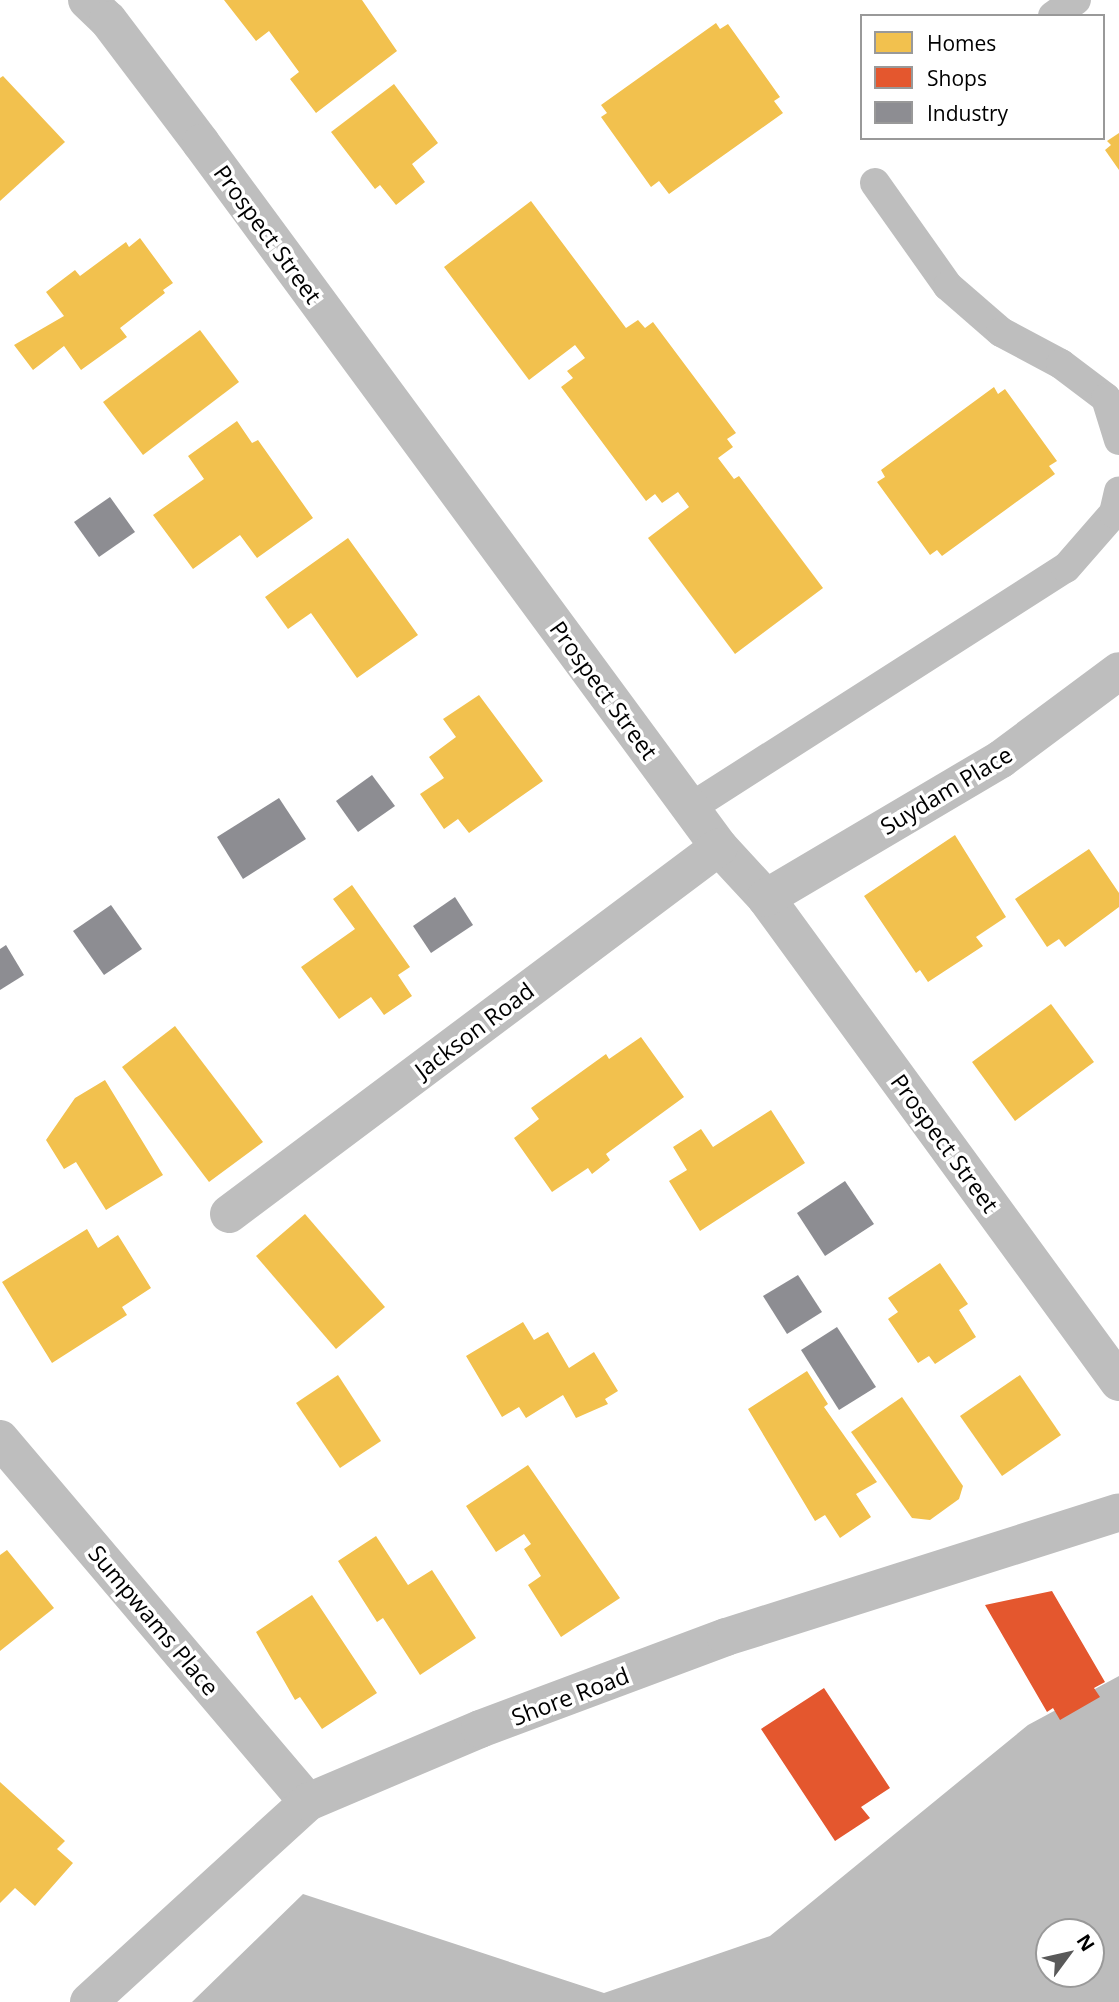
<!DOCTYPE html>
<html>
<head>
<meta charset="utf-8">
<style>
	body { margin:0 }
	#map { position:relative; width:1119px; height:2002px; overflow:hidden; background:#fff; font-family:"Open Sans",sans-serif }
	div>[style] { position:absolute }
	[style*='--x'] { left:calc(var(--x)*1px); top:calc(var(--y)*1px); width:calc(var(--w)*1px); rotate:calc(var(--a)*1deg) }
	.water>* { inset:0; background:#bcbcbc }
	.homes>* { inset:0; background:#f2c14e }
	.shops>* { inset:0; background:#e4572e }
	.industry>* { inset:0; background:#8d8d92 }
	.service>* { height:30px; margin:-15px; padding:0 15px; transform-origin:15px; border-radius:15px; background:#bebebe }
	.minor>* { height:38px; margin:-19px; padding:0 19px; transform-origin:19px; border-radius:19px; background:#bebebe }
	span { translate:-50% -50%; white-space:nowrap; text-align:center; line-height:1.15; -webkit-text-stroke:7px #fff; paint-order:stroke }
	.street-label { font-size:23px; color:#000 }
	.legend { position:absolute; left:860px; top:14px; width:245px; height:126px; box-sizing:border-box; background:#fff; border:2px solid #999; margin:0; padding:9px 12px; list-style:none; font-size:21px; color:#000 }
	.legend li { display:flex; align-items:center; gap:14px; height:35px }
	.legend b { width:35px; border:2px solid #999 }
	.north { position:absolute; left:1035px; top:1918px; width:70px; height:70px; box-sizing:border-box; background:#fff; border:2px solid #999; border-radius:50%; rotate:57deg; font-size:19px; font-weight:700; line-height:28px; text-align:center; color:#000 }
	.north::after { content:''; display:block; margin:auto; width:24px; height:32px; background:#595959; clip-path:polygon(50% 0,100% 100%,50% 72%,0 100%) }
</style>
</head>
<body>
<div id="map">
	<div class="water">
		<i style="clip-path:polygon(evenodd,1119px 1676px,1119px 2002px,192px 2002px,303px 1894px,604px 1993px,770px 1936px,1028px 1725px,1119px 1676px,1049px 1932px,1091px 1932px,1091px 1974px,1049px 1974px,1049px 1932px)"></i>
	</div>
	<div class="homes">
		<i style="clip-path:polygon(224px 0,362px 0,397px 51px,316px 113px,290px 79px,299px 72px,269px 31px,256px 41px)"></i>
		<i style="clip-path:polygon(716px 23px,720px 29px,728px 24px,780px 97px,774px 101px,783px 113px,669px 194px,659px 181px,651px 187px,601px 117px,607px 113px,601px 105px)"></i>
		<i style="clip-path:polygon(3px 76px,65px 142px,0 201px,0 78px)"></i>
		<i style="clip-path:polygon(394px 84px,438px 143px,412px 164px,425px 182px,396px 205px,380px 185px,375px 189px,331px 132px)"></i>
		<i style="clip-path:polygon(1119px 133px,1119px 170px,1105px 150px,1111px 145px,1107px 141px)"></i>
		<i style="clip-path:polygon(531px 201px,626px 328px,638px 320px,645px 328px,653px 322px,736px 433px,727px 439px,733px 447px,718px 458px,734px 479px,739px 476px,823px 588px,735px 654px,648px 538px,689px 507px,678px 492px,662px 503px,655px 494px,646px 501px,561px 387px,573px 378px,567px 371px,585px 358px,575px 345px,529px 380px,444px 267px)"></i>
		<i style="clip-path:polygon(140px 238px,173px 283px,163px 290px,165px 293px,120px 328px,127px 337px,81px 370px,64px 346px,33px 370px,14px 345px,64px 316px,46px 292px,75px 270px,80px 276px,126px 242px,129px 247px)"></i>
		<i style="clip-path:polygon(200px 330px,239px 382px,143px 455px,103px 402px)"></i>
		<i style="clip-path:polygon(994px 387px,998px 394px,1005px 389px,1057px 461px,1049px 466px,1055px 474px,942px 556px,937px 550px,930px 555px,877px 482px,885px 477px,881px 470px)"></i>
		<i style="clip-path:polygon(237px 421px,252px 443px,258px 440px,313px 518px,257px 558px,240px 535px,193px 569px,153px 515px,204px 479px,188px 456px)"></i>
		<i style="clip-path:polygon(348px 538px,418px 635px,357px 678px,311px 613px,288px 629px,265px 597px)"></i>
		<i style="clip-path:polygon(479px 695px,543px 781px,469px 833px,458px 819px,444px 829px,420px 794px,444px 778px,429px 757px,456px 737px,443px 719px)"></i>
		<i style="clip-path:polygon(955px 835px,1006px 917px,976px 937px,983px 946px,928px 982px,920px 970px,916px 973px,864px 896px)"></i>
		<i style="clip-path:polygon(1089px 849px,1119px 893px,1119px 907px,1065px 947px,1059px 939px,1047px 947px,1015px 899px)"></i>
		<i style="clip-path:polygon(352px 885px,410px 967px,398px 975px,412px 996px,384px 1015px,371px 997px,339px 1019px,301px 967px,355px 929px,333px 899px)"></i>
		<i style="clip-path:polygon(1051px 1004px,1094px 1062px,1015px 1121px,972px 1062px)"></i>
		<i style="clip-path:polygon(175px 1026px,263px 1142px,209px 1182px,122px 1067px)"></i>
		<i style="clip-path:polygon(641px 1037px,684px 1097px,606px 1154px,610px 1160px,592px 1174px,588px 1168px,552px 1192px,514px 1138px,539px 1119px,531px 1108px,606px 1054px,609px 1059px)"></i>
		<i style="clip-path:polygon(105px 1080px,163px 1175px,106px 1210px,76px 1162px,64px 1169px,46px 1140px,75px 1098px)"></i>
		<i style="clip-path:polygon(771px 1110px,805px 1163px,700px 1231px,669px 1181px,687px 1170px,673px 1147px,701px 1129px,713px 1147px)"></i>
		<i style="clip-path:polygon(305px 1214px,385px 1307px,336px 1349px,256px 1256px)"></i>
		<i style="clip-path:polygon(87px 1229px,98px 1248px,118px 1235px,151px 1288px,122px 1307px,127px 1315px,52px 1363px,2px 1282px)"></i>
		<i style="clip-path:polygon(940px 1263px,968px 1304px,959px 1310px,976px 1337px,935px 1364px,929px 1356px,918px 1363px,888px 1319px,898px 1312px,888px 1298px)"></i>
		<i style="clip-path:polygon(523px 1322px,534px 1340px,548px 1332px,569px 1368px,594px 1352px,618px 1391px,605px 1399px,608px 1404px,576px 1418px,563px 1395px,526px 1418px,519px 1407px,502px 1417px,466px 1356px)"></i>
		<i style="clip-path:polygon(807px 1371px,828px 1404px,824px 1407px,877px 1482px,856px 1494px,871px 1517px,840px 1538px,825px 1515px,815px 1521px,748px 1409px)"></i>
		<i style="clip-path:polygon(338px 1375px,381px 1441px,340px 1468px,296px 1403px)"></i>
		<i style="clip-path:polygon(1020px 1375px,1061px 1435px,1002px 1476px,960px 1416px)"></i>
		<i style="clip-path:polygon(902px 1397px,963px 1486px,959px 1499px,930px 1520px,912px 1518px,851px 1432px)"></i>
		<i style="clip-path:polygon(528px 1465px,620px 1598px,561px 1637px,528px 1585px,541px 1576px,524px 1549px,531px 1544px,524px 1534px,496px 1552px,466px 1506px)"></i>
		<i style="clip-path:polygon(376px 1536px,408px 1585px,432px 1570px,476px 1638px,420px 1675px,383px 1618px,377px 1622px,338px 1561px)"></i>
		<i style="clip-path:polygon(7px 1550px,54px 1608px,0 1651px,0 1555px)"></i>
		<i style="clip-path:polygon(312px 1595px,377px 1693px,322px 1729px,300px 1697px,295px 1700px,256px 1632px)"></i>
		<i style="clip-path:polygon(0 1782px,65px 1841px,57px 1849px,73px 1863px,35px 1906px,15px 1888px,0 1903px)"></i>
	</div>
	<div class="shops">
		<i style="clip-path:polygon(1052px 1591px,1105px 1682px,1094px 1688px,1100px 1697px,1060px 1720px,1053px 1708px,1047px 1712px,985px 1605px)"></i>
		<i style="clip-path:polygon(824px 1688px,890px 1788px,861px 1807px,870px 1818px,835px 1841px,761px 1729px)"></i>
	</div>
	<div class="industry">
		<i style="clip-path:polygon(110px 497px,135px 532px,99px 557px,74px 522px)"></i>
		<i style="clip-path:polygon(372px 775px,395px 806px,358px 832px,336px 801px)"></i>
		<i style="clip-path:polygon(279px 798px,306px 839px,243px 879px,217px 837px)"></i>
		<i style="clip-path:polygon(455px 897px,473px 925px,431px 953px,413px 926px)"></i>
		<i style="clip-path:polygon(111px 905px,142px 949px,104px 975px,73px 931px)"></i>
		<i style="clip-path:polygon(6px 945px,24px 975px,0 990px,0 949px)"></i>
		<i style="clip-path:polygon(845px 1181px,874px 1224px,825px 1256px,797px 1213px)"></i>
		<i style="clip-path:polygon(798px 1275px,822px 1312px,787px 1334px,763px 1296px)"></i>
		<i style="clip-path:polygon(837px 1327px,876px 1387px,839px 1410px,801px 1350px)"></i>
	</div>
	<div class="service">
		<i style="--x:1053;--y:16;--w:28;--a:-35"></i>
		<i style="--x:875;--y:183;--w:126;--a:54.7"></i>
		<i style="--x:948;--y:286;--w:70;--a:41"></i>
		<i style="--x:1001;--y:332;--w:68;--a:28.1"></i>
		<i style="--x:1061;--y:364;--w:56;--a:37.1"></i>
		<i style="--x:1106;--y:398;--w:44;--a:72.8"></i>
		<i style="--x:690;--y:808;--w:446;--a:-32.6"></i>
		<i style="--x:1066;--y:568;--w:73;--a:-48.9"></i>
		<i style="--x:1114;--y:513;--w:22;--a:-77"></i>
	</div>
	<div class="minor">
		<i style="--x:87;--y:0;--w:29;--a:44"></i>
		<i style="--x:108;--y:20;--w:154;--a:52.9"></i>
		<i style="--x:201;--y:143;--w:874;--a:53.65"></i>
		<i style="--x:719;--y:847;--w:69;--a:47.3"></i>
		<i style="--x:766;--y:898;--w:599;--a:53.9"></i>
		<i style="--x:766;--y:898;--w:273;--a:-30.6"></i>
		<i style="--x:1001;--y:759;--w:147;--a:-36.7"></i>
		<i style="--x:229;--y:1214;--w:612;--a:-36.83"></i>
		<i style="--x:0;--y:1439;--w:476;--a:49.7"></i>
		<i style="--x:89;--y:2002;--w:297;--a:-42.4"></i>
		<i style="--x:308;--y:1802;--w:187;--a:-23"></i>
		<i style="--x:480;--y:1729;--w:263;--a:-20.5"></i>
		<i style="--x:726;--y:1637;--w:412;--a:-17.6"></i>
	</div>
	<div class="street-label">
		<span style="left:268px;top:234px;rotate:54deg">Prospect Street</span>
		<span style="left:604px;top:690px;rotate:54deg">Prospect Street</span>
		<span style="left:946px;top:790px;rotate:-31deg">Suydam Place</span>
		<span style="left:474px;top:1030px;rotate:-37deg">Jackson Road</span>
		<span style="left:945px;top:1143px;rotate:54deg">Prospect Street</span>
		<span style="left:154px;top:1620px;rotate:50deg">Sumpwams Place</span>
		<span style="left:570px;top:1696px;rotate:-21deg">Shore Road</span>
	</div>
	<ul class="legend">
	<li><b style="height:19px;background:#f2c14e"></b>Homes</li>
	<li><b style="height:19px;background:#e4572e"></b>Shops</li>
	<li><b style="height:19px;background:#8d8d92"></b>Industry</li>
	</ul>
	<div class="north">N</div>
</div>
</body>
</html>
